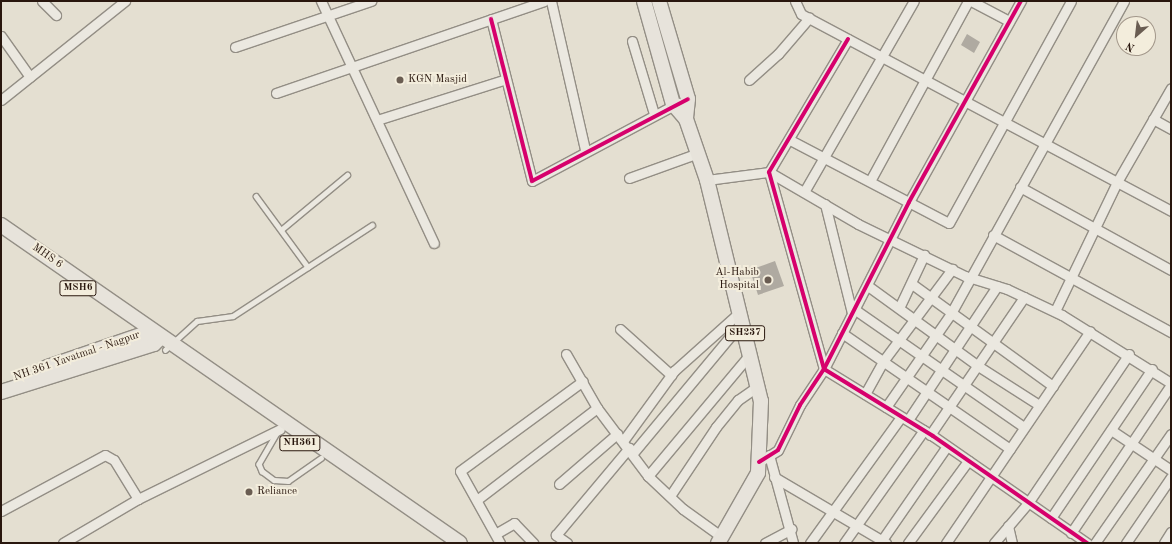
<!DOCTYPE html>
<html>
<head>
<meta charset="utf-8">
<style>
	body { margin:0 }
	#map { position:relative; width:1172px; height:544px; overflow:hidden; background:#e4dfd1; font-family:"Old Standard TT",serif }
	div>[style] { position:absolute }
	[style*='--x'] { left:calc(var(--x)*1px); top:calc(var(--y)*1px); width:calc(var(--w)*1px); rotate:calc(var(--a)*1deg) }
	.building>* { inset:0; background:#afaaa1 }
	.roads { filter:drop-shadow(1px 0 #938e85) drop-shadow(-1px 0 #938e85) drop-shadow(0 1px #938e85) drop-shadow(0 -1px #938e85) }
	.lane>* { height:4.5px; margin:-2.25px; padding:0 2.25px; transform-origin:2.25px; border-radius:2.25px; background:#ebe8e0 }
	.street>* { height:9px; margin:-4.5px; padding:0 4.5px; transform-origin:4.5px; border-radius:4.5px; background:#ebe8e0 }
	.primary>* { height:14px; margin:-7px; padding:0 7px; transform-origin:7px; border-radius:7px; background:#e7e3db }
	.cycleway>* { height:4px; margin:-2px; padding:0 2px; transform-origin:2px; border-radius:2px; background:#d6006c }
	.dots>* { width:11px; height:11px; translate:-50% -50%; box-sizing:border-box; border:2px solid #f3eddc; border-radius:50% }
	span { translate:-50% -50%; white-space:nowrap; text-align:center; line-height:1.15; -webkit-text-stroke:4px #f3eddc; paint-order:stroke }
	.shield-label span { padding:1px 3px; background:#f3eddc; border:1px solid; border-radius:3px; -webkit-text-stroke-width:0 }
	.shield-label { font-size:10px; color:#29170e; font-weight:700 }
	.poi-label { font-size:11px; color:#29170e }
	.left { translate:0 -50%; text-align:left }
	.right { translate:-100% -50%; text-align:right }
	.street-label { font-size:11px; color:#29170e }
	.frame { position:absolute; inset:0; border:2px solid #29170e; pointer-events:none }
	.north { position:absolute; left:1116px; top:16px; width:40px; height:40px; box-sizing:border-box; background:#f3eddc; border:1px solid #a2978a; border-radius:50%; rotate:208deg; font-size:11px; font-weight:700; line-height:16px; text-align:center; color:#29170e }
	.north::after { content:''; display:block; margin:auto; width:14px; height:18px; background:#6a5d52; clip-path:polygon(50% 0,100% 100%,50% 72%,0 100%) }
</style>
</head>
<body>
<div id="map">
	<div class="building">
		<i style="clip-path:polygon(967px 34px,980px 42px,974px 53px,961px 45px)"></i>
		<i style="clip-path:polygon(775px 261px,784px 286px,758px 295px,750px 270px)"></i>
	</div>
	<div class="roads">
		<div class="lane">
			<i style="--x:256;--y:196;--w:88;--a:53.8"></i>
			<i style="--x:281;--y:230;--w:86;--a:-39.8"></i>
			<i style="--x:165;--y:350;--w:43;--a:-42.2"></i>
			<i style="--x:197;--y:321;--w:36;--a:-8"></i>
			<i style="--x:233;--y:316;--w:166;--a:-33.2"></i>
			<i style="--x:277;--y:433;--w:36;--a:120"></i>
			<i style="--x:259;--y:464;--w:8;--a:67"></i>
			<i style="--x:262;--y:471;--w:15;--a:37"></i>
			<i style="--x:274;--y:480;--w:14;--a:4"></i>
			<i style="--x:288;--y:481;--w:40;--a:-34.9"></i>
		</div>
		<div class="street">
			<i style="--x:42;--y:1;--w:20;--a:45"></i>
			<i style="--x:321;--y:1;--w:267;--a:65"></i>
			<i style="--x:551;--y:1;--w:153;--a:77.1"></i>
			<i style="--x:795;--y:1;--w:14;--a:65"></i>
			<i style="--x:801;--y:14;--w:419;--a:28"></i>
			<i style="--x:971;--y:1;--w:43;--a:27.8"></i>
			<i style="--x:491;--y:19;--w:167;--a:75.8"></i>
			<i style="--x:532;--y:181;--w:166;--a:-28.1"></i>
			<i style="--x:1;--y:36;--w:50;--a:54.7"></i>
			<i style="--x:848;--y:39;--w:155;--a:120.7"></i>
			<i style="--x:769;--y:172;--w:205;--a:74.4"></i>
			<i style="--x:824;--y:369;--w:128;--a:31.6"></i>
			<i style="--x:933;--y:436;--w:188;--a:34.8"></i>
			<i style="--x:632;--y:41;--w:76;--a:73.2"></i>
			<i style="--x:235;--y:47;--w:144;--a:-18.7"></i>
			<i style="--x:749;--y:80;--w:39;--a:-42"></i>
			<i style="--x:778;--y:54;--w:48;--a:-49.3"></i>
			<i style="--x:276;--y:93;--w:283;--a:-18.9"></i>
			<i style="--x:1;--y:100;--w:159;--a:-38.6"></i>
			<i style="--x:1153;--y:119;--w:21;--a:29"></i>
			<i style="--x:377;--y:120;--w:135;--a:-17.6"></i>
			<i style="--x:790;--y:140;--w:179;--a:27.6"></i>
			<i style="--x:949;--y:223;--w:253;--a:-61.2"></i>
			<i style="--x:629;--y:178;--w:73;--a:-19.9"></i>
			<i style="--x:707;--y:180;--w:63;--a:-7.4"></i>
			<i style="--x:769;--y:172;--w:103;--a:30.3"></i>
			<i style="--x:858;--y:224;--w:119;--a:25.9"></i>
			<i style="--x:965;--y:276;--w:44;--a:17.2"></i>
			<i style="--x:1007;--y:289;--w:61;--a:25.3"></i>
			<i style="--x:1062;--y:315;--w:128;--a:32"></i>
			<i style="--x:870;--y:181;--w:205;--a:-61.4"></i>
			<i style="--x:1020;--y:187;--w:172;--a:28.8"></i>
			<i style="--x:804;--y:192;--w:220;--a:-60.1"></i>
			<i style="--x:825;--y:204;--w:112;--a:76.1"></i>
			<i style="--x:993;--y:235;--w:203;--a:28.6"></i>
			<i style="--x:912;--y:284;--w:174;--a:35.9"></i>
			<i style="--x:868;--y:286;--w:136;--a:36"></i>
			<i style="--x:978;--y:366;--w:72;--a:32.6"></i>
			<i style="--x:899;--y:308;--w:59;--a:-64.7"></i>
			<i style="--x:854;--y:309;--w:207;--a:34.8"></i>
			<i style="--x:1055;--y:311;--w:143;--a:-64.3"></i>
			<i style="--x:1117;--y:182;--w:108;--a:-60.1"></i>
			<i style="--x:620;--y:329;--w:69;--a:42"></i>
			<i style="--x:842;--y:333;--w:204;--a:34.6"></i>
			<i style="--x:566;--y:354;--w:62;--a:60.1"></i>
			<i style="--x:597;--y:408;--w:85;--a:53.1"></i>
			<i style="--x:648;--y:476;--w:48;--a:43.3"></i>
			<i style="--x:683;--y:509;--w:48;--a:35.7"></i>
			<i style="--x:865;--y:394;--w:39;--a:-61"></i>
			<i style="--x:884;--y:360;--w:114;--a:-53.2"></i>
			<i style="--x:886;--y:407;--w:112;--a:-55.2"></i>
			<i style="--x:950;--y:315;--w:359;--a:-61"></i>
			<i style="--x:908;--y:420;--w:161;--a:-56.4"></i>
			<i style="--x:1111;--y:430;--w:72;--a:33.7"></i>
			<i style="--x:930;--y:435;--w:167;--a:-55.7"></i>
			<i style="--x:623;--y:441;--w:87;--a:-53.9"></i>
			<i style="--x:674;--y:371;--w:89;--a:-41.8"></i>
			<i style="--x:633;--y:453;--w:170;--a:-50.2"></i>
			<i style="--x:769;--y:455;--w:91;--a:74.7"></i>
			<i style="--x:759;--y:462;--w:22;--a:-32"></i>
			<i style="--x:778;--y:450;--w:50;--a:-63.9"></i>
			<i style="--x:800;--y:405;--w:43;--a:-56.3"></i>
			<i style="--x:824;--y:369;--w:187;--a:-63"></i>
			<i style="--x:909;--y:202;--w:230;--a:-60.9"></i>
			<i style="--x:648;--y:476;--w:159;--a:-50.1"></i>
			<i style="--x:774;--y:477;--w:130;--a:30.5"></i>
			<i style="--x:559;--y:484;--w:77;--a:-40.8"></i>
			<i style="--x:670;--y:496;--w:83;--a:-56.3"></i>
			<i style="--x:716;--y:427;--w:35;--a:-51"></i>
			<i style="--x:738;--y:400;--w:24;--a:-35"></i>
			<i style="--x:478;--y:499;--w:150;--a:-37.4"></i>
			<i style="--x:1;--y:511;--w:118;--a:-28.3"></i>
			<i style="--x:105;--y:455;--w:10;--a:29"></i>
			<i style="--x:114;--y:460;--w:46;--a:58.4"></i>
			<i style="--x:1051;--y:518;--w:180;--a:-55.9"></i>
			<i style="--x:1008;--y:526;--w:17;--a:77"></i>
			<i style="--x:497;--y:533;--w:20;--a:-30"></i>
			<i style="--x:514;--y:523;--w:28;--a:46"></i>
			<i style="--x:1071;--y:533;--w:179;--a:-56"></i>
			<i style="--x:882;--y:540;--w:114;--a:-55.3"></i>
			<i style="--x:63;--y:543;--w:87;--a:-30.4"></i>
			<i style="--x:138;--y:499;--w:158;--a:-26.2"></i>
			<i style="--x:500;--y:543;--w:82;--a:-119.1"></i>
			<i style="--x:460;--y:471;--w:152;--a:-36.2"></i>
			<i style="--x:567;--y:543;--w:14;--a:-144"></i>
			<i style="--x:556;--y:535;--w:114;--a:-50"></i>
			<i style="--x:765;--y:543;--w:30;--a:-28"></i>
			<i style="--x:810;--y:543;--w:155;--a:-54.2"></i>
			<i style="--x:844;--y:543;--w:138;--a:-54.7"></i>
			<i style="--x:908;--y:543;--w:102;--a:-53.8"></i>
			<i style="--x:946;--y:543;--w:256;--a:-55.8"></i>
			<i style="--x:994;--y:543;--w:52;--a:-49.6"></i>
			<i style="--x:1028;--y:503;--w:180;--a:-55.9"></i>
			<i style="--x:1095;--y:543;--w:133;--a:-55.1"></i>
			<i style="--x:1126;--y:543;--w:80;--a:-55.7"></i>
			<i style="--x:1164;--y:543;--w:13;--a:-58"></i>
		</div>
		<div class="primary">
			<i style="--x:644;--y:1;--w:107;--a:74.3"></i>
			<i style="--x:673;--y:104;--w:20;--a:49"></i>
			<i style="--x:659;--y:1;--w:102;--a:73.5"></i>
			<i style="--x:688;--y:99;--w:20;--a:96"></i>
			<i style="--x:686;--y:119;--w:65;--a:71"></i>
			<i style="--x:707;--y:180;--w:228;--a:76.3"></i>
			<i style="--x:761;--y:401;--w:72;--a:92.4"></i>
			<i style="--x:758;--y:473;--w:81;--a:119.7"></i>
			<i style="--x:1;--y:225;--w:558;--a:34.71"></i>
			<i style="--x:47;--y:367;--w:111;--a:-18.9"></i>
			<i style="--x:1;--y:392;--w:160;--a:-17.4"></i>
			<i style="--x:154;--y:344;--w:10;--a:-45"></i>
		</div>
	</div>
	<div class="cycleway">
		<i style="--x:491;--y:19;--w:167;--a:75.8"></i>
		<i style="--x:532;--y:181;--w:176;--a:-27.7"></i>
		<i style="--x:848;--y:39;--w:155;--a:120.7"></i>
		<i style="--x:769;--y:172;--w:205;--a:74.4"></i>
		<i style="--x:824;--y:369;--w:128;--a:31.6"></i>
		<i style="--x:933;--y:436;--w:188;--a:34.8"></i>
		<i style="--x:759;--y:462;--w:22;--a:-32"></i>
		<i style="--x:778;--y:450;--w:50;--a:-63.9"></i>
		<i style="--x:800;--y:405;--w:43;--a:-56.3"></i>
		<i style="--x:824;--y:369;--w:187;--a:-63"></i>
		<i style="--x:909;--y:202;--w:230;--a:-60.9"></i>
	</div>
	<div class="dots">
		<i style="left:400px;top:80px;background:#6a5d52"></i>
		<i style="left:768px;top:280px;background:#6a5d52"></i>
		<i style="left:249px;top:492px;background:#6a5d52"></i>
	</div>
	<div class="shield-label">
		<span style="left:78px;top:288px">MSH6</span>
		<span style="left:745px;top:333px">SH237</span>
		<span style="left:300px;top:443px">NH361</span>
	</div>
	<div class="poi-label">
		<span class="left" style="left:408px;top:80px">KGN Masjid</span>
		<span class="right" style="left:759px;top:280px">Al-Habib<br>Hospital</span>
		<span class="left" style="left:257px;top:492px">Reliance</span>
	</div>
	<div class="street-label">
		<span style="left:47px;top:257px;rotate:35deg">MHS 6</span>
		<span style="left:77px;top:357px;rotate:-19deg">NH 361 Yavatmal - Nagpur</span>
	</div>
	<div class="frame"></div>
	<div class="north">N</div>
</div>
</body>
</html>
